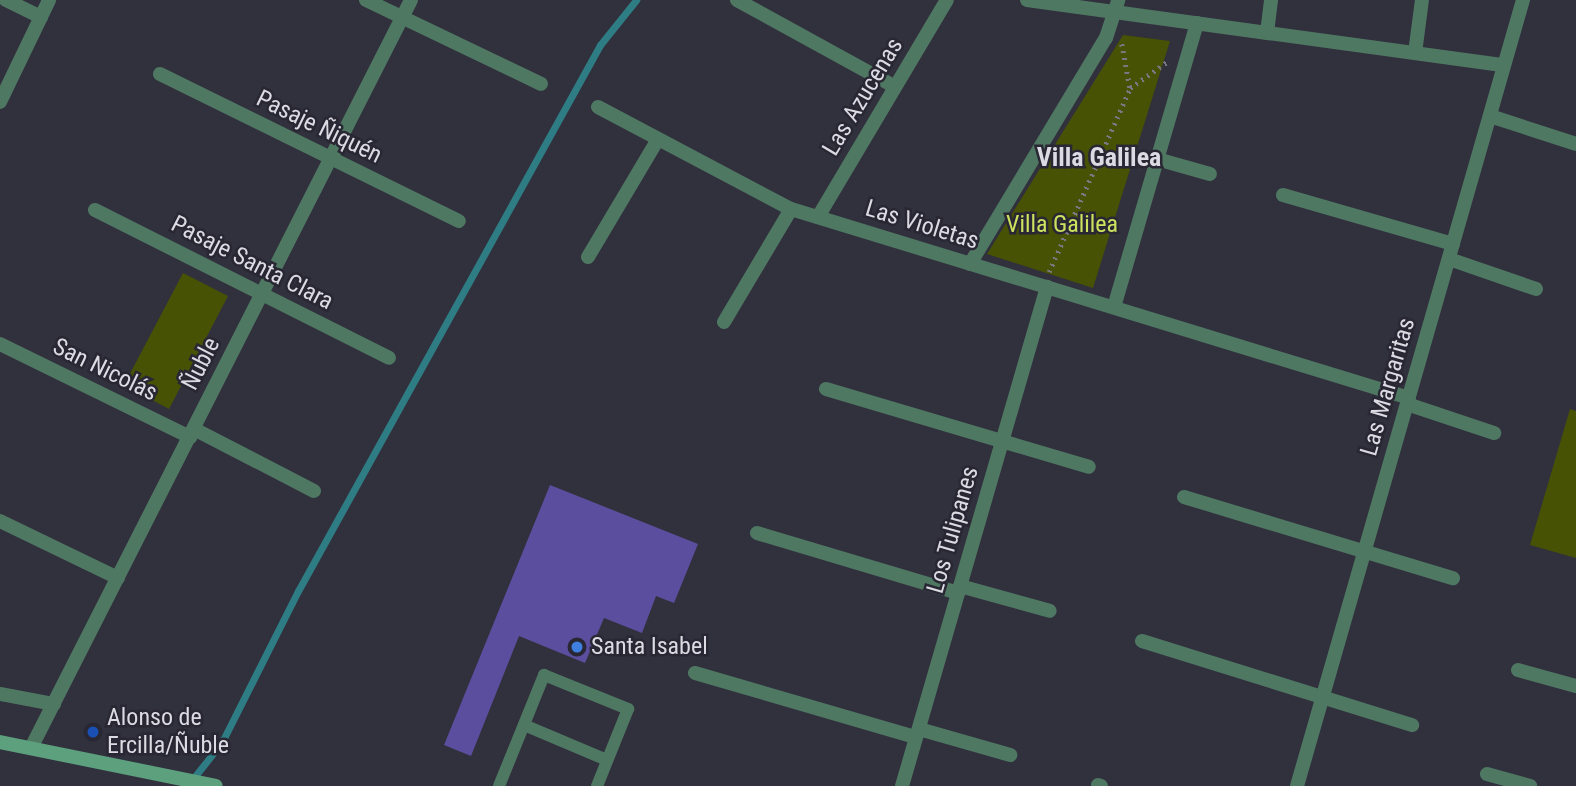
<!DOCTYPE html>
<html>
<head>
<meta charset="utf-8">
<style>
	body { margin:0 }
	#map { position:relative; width:1576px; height:786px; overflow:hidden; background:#31303d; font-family:"Roboto Condensed",sans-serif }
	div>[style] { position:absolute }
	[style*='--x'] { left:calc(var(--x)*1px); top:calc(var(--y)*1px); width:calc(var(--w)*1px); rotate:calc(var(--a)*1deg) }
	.green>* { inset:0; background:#485204 }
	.stream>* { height:7px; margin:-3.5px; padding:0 3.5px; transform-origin:3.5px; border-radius:3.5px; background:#2f7d84 }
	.building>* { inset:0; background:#5c4e9e }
	.path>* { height:4.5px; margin-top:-2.25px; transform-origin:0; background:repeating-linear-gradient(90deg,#7a7983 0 2px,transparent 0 7px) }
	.lane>* { height:12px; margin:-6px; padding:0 6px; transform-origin:6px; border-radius:6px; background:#4f7863 }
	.street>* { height:14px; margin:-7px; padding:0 7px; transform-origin:7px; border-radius:7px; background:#4f7863 }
	.secondary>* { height:14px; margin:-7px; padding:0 7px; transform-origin:7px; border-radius:7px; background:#5ca07e }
	.dots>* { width:19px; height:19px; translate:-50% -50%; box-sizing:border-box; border:4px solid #282733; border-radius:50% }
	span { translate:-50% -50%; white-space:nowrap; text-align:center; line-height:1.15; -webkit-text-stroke:5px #282733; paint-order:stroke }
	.street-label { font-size:24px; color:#dcdbe3 }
	.park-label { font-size:24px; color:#cde25f }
	.poi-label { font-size:24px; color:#dcdbe3 }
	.left { translate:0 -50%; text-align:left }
	.neighbourhood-label { font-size:26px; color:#dcdbe3; font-weight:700 }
</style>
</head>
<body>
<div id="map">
	<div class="green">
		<i style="clip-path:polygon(1123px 35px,1170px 41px,1093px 288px,987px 254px)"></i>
		<i style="clip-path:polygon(183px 273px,228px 296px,169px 409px,124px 385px)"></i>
		<i style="clip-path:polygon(1570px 409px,1576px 411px,1576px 558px,1530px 545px)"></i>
	</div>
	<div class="stream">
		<i style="--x:192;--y:780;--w:48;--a:-51.7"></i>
		<i style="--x:222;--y:742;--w:169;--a:-63.3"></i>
		<i style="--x:298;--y:591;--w:624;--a:-61.05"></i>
		<i style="--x:600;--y:45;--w:58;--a:-51.3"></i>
	</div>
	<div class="building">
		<i style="clip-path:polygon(550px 485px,698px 544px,674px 603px,656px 596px,642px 633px,604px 618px,585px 663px,519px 636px,471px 756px,444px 745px)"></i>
	</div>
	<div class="path">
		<i style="--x:1122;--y:44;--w:45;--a:79.7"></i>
		<i style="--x:1049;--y:272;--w:201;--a:-66.2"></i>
		<i style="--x:1130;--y:88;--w:45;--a:-35.1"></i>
	</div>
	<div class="lane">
		<i style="--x:524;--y:725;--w:90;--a:22.9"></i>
		<i style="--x:499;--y:786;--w:120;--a:-67.9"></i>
		<i style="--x:544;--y:675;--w:91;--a:22"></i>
		<i style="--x:628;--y:709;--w:83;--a:111.9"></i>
	</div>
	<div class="street">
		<i style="--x:6;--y:0;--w:39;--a:26"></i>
		<i style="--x:366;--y:0;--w:194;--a:25.6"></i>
		<i style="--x:737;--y:0;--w:180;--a:28.8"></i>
		<i style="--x:1027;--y:0;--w:481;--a:7.8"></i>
		<i style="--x:1267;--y:33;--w:33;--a:-83"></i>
		<i style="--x:1415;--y:53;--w:53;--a:-82.5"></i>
		<i style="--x:160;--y:74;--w:333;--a:26.2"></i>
		<i style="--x:0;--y:102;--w:113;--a:-64.3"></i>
		<i style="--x:598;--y:107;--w:218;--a:27.9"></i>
		<i style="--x:791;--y:209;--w:646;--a:17"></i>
		<i style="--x:1490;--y:116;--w:90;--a:18"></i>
		<i style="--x:1157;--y:159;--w:55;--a:15.8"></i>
		<i style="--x:1283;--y:195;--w:177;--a:16.1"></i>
		<i style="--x:95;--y:210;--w:329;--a:26.7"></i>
		<i style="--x:818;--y:217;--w:252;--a:-59.3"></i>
		<i style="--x:588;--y:257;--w:137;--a:-59.3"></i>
		<i style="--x:1449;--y:259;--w:92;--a:19"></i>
		<i style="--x:970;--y:264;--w:264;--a:-59"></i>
		<i style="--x:1106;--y:38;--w:40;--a:-72"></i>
		<i style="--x:1114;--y:307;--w:296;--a:-73.7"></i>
		<i style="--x:724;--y:322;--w:131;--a:-59.3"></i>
		<i style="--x:0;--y:344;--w:212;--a:26.1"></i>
		<i style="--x:826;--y:389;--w:274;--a:16.5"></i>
		<i style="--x:1407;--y:404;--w:92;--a:18.4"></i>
		<i style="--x:194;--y:429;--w:135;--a:27.3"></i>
		<i style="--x:1184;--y:497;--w:281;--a:16.8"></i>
		<i style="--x:0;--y:521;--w:131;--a:25.8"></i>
		<i style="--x:757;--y:533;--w:210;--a:16.6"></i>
		<i style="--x:960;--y:586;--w:93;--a:15.5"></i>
		<i style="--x:1142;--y:641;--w:283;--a:17.3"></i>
		<i style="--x:1518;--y:670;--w:60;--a:15.4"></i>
		<i style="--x:695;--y:673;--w:230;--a:16.2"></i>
		<i style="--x:0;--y:694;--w:55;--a:10.5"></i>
		<i style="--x:919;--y:729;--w:95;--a:15.9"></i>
		<i style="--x:31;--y:748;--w:839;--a:-63.07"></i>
		<i style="--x:1487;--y:774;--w:45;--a:15.6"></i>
		<i style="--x:1098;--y:785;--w:3;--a:18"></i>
		<i style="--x:902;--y:786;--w:520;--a:-73.8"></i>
		<i style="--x:1297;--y:786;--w:818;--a:-73.96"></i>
	</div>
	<div class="secondary">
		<i style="--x:0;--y:742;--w:220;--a:11.5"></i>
	</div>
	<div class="dots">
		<i style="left:577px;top:647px;background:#3f7fe0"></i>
		<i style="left:93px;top:732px;background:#1a4fb4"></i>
	</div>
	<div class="street-label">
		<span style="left:863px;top:97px;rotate:-59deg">Las Azucenas</span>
		<span style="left:319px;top:127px;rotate:26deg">Pasaje Ñiquén</span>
		<span style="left:922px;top:225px;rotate:17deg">Las Violetas</span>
		<span style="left:252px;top:263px;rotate:27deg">Pasaje Santa Clara</span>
		<span style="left:201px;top:364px;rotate:-63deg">Ñuble</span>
		<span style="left:105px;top:370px;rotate:26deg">San Nicolás</span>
		<span style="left:1388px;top:387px;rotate:-74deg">Las Margaritas</span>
		<span style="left:953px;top:530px;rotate:-74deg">Los Tulipanes</span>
	</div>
	<div class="park-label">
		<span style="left:1062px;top:225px">Villa Galilea</span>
	</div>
	<div class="poi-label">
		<span class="left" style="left:591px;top:647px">Santa Isabel</span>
		<span class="left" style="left:107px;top:732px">Alonso de<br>Ercilla/Ñuble</span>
	</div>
	<div class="neighbourhood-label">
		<span style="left:1099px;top:158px">Villa Galilea</span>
	</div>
</div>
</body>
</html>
